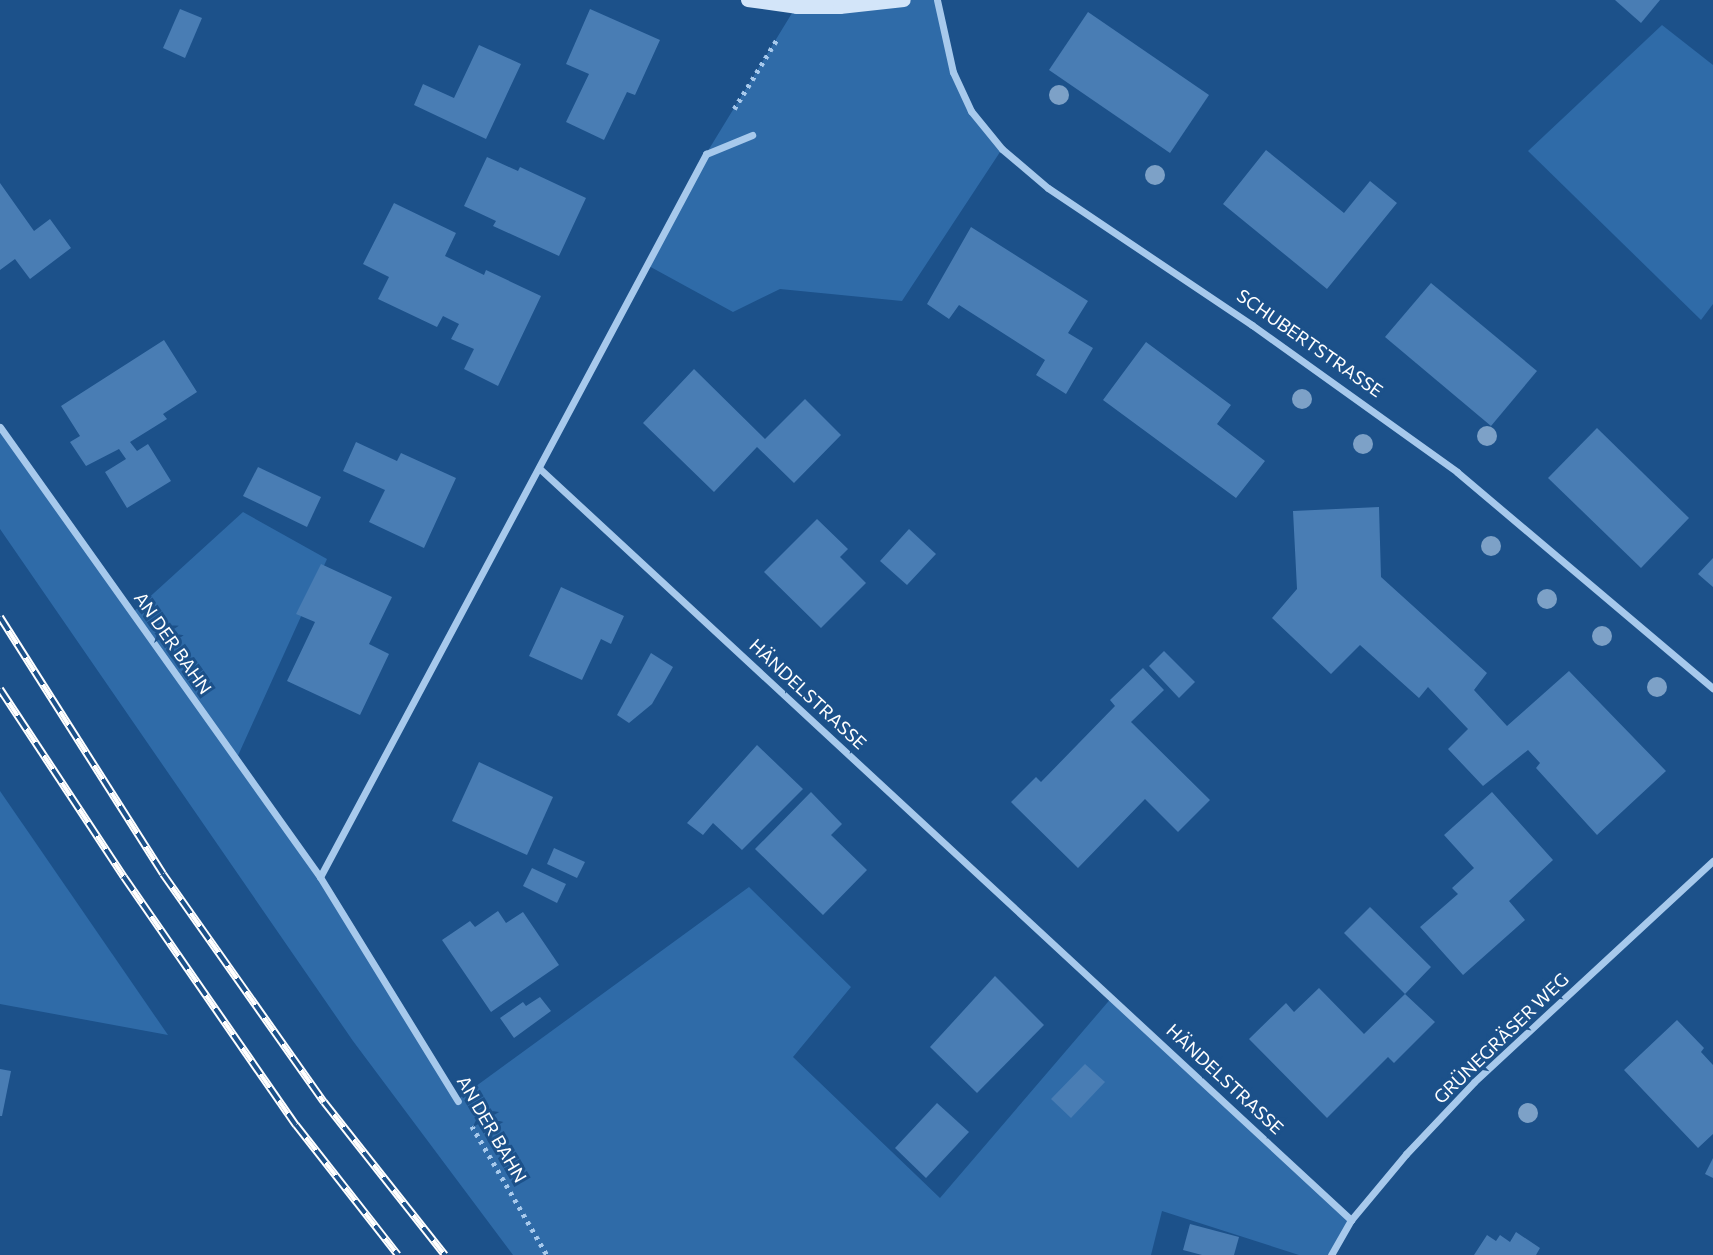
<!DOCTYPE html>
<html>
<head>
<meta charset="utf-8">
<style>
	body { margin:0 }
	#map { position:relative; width:1713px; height:1255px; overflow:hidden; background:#1c518a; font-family:Commissioner,sans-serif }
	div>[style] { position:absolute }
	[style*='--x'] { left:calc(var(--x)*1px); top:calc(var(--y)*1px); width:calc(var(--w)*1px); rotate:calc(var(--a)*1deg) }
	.green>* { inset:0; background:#2f6ba8 }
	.building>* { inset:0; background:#497db4 }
	.path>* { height:4.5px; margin-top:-2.25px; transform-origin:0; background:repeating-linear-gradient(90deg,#a7c9ec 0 3.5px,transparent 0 8.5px) }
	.street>* { height:7px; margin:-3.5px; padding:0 3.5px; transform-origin:3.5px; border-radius:3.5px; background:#a7c9ec }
	.secondary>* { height:14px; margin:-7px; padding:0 7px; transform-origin:7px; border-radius:7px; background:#d3e5f9 }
	.rail>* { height:8px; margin-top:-4px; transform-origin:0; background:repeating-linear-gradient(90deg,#1c518a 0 16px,#fff 0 32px); box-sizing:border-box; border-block:2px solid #fff }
	.trees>* { width:20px; height:20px; margin:-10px; border-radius:50%; background:#7da1c7 }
	span { translate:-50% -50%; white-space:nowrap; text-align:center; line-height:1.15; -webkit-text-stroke:6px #1c518a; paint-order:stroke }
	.street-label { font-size:18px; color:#fff }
</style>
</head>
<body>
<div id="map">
	<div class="green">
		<i style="clip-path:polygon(800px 0,937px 0,953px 72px,971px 111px,1002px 149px,902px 301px,780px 289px,733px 312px,647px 265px,706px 154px)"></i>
		<i style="clip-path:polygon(1662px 25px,1713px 65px,1713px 304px,1701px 320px,1528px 151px)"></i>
		<i style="clip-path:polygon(0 427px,132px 613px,243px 512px,327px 559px,236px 760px,320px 877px,457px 1100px,749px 887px,851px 987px,793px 1057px,940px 1198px,1113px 996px,1351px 1220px,1331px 1255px,1299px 1255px,1162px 1211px,1151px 1255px,513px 1255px,353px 1041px,0 529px)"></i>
		<i style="clip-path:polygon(0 791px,168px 1035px,0 1004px)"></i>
	</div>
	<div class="building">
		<i style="clip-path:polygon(1615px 0,1660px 0,1641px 23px)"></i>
		<i style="clip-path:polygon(180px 9px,202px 18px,185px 58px,163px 48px)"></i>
		<i style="clip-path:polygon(590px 9px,660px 40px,635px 95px,627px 92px,604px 140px,566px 122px,589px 74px,566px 64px)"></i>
		<i style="clip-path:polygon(1088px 12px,1209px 95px,1170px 153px,1049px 70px)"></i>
		<i style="clip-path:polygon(479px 45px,521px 64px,486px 139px,414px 105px,423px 84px,454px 98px)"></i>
		<i style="clip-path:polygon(1266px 150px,1344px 213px,1370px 181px,1397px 203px,1327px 289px,1223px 204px)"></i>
		<i style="clip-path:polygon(487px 157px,518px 171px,520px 167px,586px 198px,559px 256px,493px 226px,496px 221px,464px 206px)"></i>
		<i style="clip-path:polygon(0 183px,34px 231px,50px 219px,71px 248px,30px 279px,15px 259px,0 270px)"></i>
		<i style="clip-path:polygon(394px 203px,456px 233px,445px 256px,484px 275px,486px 270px,541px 296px,498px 386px,464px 369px,474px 349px,451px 339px,459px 324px,443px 316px,437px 327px,378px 299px,389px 277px,363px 264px)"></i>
		<i style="clip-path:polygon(971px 227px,1088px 301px,1068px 333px,1093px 348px,1066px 394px,1036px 375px,1045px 360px,959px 305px,949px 319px,927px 304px)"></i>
		<i style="clip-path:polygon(1431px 283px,1537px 371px,1491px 426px,1385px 337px)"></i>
		<i style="clip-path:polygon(164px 340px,197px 392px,163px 414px,167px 419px,130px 442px,137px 451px,148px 444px,171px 481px,127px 508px,105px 472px,126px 459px,119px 449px,86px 466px,70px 442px,80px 436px,61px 406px)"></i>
		<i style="clip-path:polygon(1146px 342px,1231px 405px,1217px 424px,1265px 461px,1236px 498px,1103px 400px)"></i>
		<i style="clip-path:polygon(694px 369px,765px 439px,805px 399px,841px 435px,794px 483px,757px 447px,714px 492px,643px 423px)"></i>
		<i style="clip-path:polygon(1597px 428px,1689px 518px,1641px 568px,1548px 478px)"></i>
		<i style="clip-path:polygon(356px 442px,397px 461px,401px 453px,456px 478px,424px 548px,369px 522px,385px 490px,343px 471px)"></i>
		<i style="clip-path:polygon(258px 467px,321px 497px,307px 527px,243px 496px)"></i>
		<i style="clip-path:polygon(1379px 507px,1381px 577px,1487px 673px,1474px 690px,1507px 726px,1569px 671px,1666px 771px,1597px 835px,1536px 768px,1540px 763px,1528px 750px,1483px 786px,1448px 749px,1468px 729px,1428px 687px,1419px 698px,1360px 645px,1331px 674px,1272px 618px,1297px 589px,1293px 511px)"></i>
		<i style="clip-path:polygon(817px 519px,848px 549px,840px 557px,866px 583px,821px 628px,764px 572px)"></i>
		<i style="clip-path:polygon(909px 529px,936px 554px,907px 585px,880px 561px)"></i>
		<i style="clip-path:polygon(1713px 558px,1713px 587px,1698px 574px)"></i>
		<i style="clip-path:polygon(321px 564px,392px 597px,369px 644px,389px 654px,360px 715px,287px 681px,315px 622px,296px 614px)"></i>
		<i style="clip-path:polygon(561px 587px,624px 616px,611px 644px,601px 639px,582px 680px,529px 656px)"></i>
		<i style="clip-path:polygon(1164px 651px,1195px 682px,1179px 698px,1149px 666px)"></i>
		<i style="clip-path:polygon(651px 653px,673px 667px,652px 704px,629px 723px,617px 715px)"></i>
		<i style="clip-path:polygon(1143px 668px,1164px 690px,1131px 722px,1210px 800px,1178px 832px,1145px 799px,1078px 868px,1011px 802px,1036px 777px,1041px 782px,1115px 706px,1110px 700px)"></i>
		<i style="clip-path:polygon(757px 745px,803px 789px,742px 850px,713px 823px,703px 835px,687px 823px)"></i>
		<i style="clip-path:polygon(479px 762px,553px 797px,527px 855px,452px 821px)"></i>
		<i style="clip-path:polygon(811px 792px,842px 824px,831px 835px,867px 870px,823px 915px,755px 849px)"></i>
		<i style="clip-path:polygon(1492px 792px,1553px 860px,1509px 901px,1525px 920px,1463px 975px,1420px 927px,1458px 894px,1452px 888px,1474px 868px,1444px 835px)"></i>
		<i style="clip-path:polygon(554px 848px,585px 862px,577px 878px,547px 864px)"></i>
		<i style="clip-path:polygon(532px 868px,566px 884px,557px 903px,523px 886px)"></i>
		<i style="clip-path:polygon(1370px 907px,1431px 967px,1405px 994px,1435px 1022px,1394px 1063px,1388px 1057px,1327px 1118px,1249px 1039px,1286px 1003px,1294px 1012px,1319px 988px,1364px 1034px,1405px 994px,1344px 933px)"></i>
		<i style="clip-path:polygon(498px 911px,506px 923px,523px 912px,559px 965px,491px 1012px,442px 940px,470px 921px,475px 927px)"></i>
		<i style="clip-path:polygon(995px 976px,1044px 1025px,977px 1093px,930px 1047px)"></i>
		<i style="clip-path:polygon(540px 997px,551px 1011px,514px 1038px,500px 1018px,523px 1002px,526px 1006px)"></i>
		<i style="clip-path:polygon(1677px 1020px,1704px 1048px,1701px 1052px,1713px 1065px,1713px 1134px,1698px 1148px,1624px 1070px)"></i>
		<i style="clip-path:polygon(1085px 1064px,1105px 1082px,1071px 1118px,1051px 1099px)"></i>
		<i style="clip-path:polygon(0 1069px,11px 1071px,2px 1116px,0 1116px)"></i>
		<i style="clip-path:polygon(937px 1103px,969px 1132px,926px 1178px,895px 1148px)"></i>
		<i style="clip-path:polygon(1713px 1158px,1713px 1178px,1705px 1174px)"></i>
		<i style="clip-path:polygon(1190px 1224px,1239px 1237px,1234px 1255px,1202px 1255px,1183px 1250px)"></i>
		<i style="clip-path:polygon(1516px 1232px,1540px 1248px,1536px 1255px,1474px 1255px,1487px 1235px,1496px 1241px,1500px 1235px,1510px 1242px)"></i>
	</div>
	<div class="path">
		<i style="--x:734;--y:109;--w:82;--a:-58.4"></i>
		<i style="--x:472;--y:1126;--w:149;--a:59.8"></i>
	</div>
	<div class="street">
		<i style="--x:937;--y:0;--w:74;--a:77.5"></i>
		<i style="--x:953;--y:72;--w:43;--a:65.2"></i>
		<i style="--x:971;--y:111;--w:49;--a:50.8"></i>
		<i style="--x:1002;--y:149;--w:60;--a:40.3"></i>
		<i style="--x:1048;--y:188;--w:246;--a:33.9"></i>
		<i style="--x:1252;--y:325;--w:252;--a:35.6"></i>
		<i style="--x:1457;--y:472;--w:335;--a:40.2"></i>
		<i style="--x:0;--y:427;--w:552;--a:54.58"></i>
		<i style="--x:320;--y:877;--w:820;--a:-61.9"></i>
		<i style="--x:706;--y:154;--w:50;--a:-22.4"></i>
		<i style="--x:539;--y:468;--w:1107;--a:42.8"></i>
		<i style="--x:320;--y:877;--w:263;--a:58.4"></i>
		<i style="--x:1331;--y:1255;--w:40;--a:-60.3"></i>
		<i style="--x:1351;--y:1220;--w:86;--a:-50.2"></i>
		<i style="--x:1406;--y:1154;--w:99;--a:-46.6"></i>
		<i style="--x:1474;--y:1082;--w:326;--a:-42.8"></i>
	</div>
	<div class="secondary">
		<i style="--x:748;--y:0;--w:49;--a:8.1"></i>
		<i style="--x:797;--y:7;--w:43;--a:0"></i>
		<i style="--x:840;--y:7;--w:64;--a:-6.2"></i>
	</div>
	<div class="rail">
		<i style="--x:0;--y:617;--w:304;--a:57.6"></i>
		<i style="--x:163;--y:874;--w:279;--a:54.8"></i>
		<i style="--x:324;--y:1102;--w:195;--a:51.7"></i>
		<i style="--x:0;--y:689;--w:225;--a:56.6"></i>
		<i style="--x:124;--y:877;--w:302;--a:55.3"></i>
		<i style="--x:296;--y:1125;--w:165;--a:51.9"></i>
	</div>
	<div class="trees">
		<i style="left:1059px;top:95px"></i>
		<i style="left:1155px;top:175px"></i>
		<i style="left:1302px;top:399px"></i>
		<i style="left:1487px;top:436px"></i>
		<i style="left:1363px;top:444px"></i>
		<i style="left:1491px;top:546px"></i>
		<i style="left:1547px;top:599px"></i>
		<i style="left:1602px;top:636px"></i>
		<i style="left:1657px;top:687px"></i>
		<i style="left:1528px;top:1113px"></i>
	</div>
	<div class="street-label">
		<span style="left:1310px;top:343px;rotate:35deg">SCHUBERTSTRASSE</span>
		<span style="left:173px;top:643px;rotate:55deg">AN DER BAHN</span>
		<span style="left:808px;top:694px;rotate:43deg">HÄNDELSTRASSE</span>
		<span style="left:1501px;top:1038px;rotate:-44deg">GRÜNEGRÄSER WEG</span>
		<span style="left:1225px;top:1079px;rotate:43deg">HÄNDELSTRASSE</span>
		<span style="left:492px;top:1129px;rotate:60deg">AN DER BAHN</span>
	</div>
</div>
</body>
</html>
